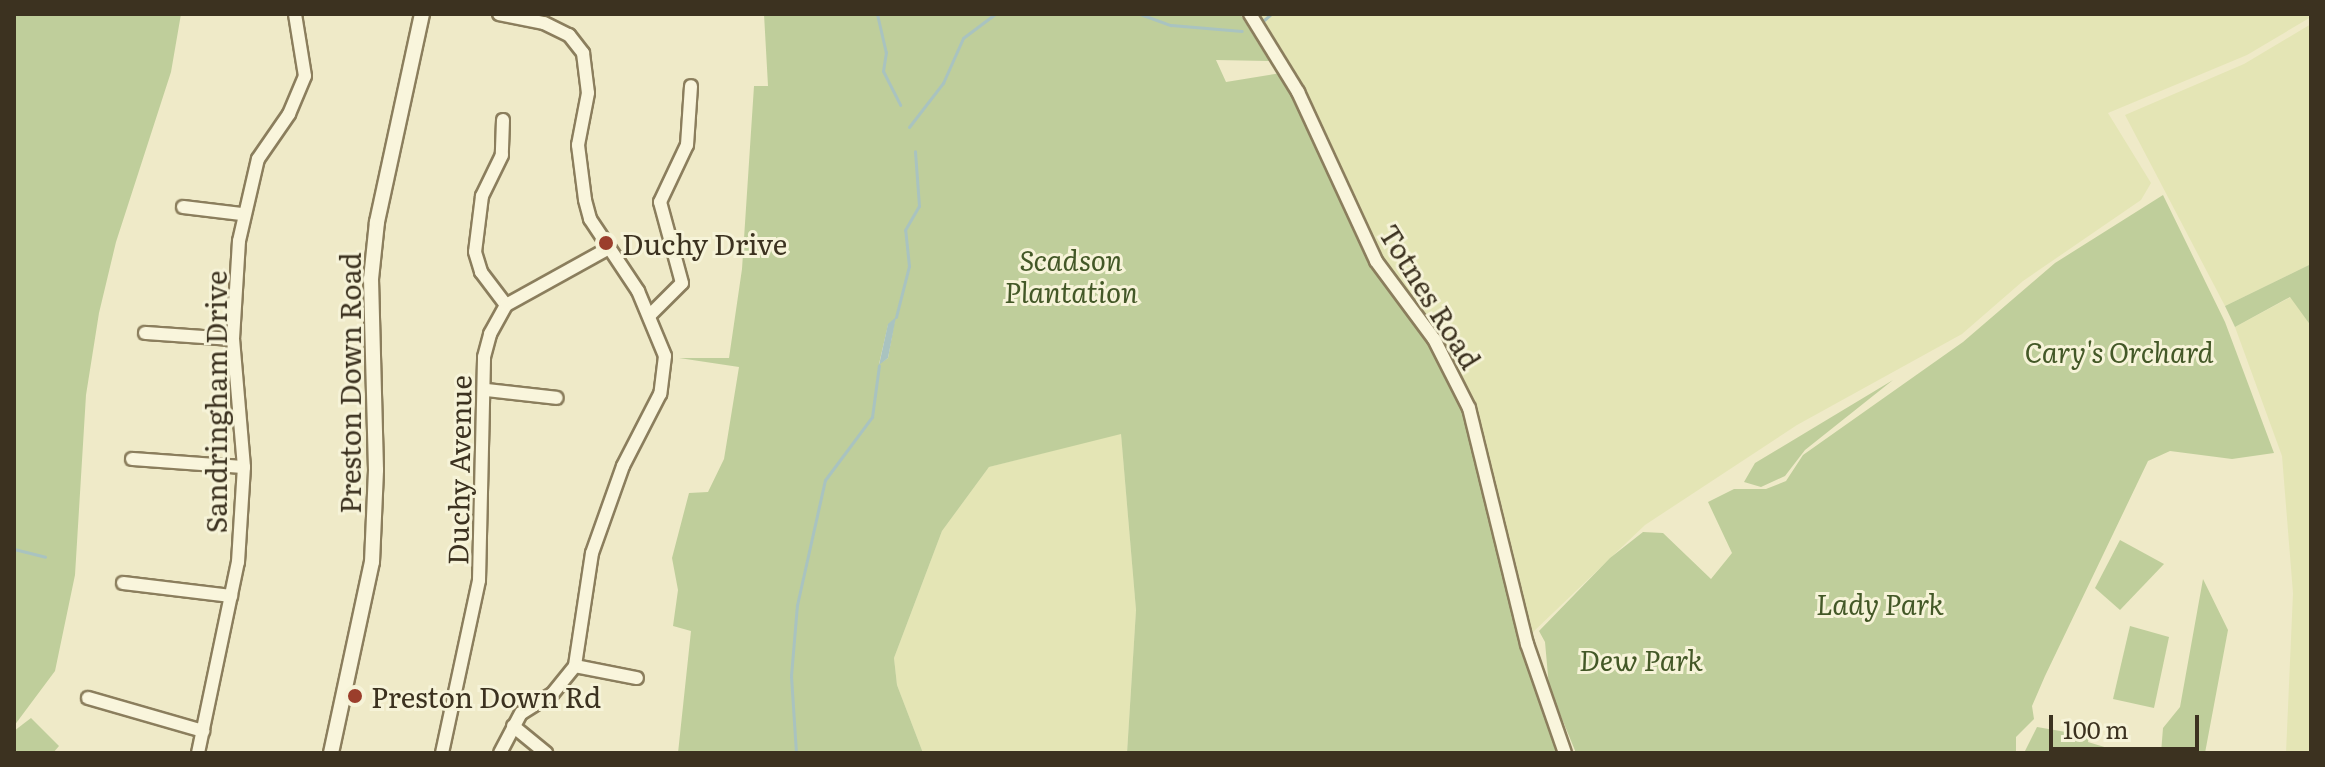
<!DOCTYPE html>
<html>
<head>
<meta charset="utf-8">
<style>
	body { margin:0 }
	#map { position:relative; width:2325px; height:767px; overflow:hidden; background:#efeac8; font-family:Literata,serif }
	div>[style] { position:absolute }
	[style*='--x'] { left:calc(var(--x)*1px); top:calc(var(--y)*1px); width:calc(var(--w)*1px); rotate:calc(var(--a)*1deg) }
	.farmland>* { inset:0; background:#e4e5b5 }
	.green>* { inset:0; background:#bfce9b }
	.water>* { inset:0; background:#a9c3c0 }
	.stream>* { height:3px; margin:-1.5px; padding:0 1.5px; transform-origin:1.5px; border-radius:1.5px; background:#a9c3c0 }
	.roads { filter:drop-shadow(2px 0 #8b7e5d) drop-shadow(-2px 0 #8b7e5d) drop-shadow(0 2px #8b7e5d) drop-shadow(0 -2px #8b7e5d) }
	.minor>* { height:12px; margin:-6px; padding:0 6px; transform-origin:6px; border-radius:6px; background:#f9f5dc }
	.tertiary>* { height:14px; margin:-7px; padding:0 7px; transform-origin:7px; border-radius:7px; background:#f9f5dc }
	.dots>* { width:22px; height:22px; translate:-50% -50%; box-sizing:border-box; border:4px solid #f6f3d8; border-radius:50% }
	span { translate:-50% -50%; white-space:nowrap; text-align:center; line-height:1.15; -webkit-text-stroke:6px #f6f3d8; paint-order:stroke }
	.poi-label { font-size:28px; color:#3c3220 }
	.left { translate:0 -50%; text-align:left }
	.park-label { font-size:28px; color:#435827; font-style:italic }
	.street-label { font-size:28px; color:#3c3220 }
	.frame { position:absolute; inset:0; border:16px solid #3c3220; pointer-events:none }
	.scale { position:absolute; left:2049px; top:715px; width:150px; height:36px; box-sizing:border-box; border:4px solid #3c3220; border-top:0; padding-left:10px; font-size:24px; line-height:28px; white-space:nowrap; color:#3c3220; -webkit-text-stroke:6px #f6f3d8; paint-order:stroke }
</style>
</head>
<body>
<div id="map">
	<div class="farmland">
		<i style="clip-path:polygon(1256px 14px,2311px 14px,2311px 17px,2247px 55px,2108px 113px,2151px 183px,2141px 200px,2023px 281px,1962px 334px,1797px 425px,1645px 525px,1531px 634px,1477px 407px,1451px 357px,1372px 240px,1308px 96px)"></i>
		<i style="clip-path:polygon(2311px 24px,2311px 264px,2225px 306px,2125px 115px,2244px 64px)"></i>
		<i style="clip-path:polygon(2291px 297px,2311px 326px,2311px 753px,2286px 753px,2293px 593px,2282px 456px,2235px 327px)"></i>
		<i style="clip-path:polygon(1121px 433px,1136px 610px,1127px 753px,923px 753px,897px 685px,894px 658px,942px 531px,989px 467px)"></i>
	</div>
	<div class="green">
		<i style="clip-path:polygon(14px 14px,181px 14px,171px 72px,116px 242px,99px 313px,86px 395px,75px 575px,55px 671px,14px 726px)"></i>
		<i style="clip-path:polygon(evenodd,764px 14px,1240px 14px,1269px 61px,1216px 60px,1226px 82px,1281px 73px,1362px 246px,1439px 355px,1468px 420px,1531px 673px,1559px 753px,1127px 753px,1136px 610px,1121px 434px,989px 467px,942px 531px,894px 658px,897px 685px,923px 753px,678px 753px,691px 631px,673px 626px,678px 590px,672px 558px,689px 493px,708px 492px,724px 459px,739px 367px,679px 358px,729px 358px,742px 269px,754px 86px,768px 86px,764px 14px,895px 319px,888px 358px,879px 364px,888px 325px,895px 319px)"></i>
		<i style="clip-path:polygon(2163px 195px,2225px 322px,2274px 453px,2232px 459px,2170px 451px,2148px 461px,2045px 676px,2032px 706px,2034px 719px,2016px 737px,2016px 753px,1576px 753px,1549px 687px,1545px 642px,1539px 631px,1610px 558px,1643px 532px,1663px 533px,1711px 579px,1732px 553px,1708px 502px,1734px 489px,1766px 489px,1786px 481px,1803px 455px,1963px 342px,2055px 263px)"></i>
		<i style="clip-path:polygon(2311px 264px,2311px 326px,2290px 297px,2235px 327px,2225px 306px)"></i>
		<i style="clip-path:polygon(1893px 380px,1805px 450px,1785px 476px,1761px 487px,1744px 482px,1755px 463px)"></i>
		<i style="clip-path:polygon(2120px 540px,2164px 564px,2120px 610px,2095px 588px)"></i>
		<i style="clip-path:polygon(2203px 579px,2228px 630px,2205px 753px,2161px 753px,2163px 728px,2180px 707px)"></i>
		<i style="clip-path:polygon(2130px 626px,2169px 637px,2154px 708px,2113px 699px)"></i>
		<i style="clip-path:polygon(31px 718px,59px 746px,53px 753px,14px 753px,14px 731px)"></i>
		<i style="clip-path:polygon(2037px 727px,2089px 736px,2088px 742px,2124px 753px,2024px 753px)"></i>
	</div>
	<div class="water">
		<i style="clip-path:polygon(896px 317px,888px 358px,879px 365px,888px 324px)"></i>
	</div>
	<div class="stream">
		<i style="--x:877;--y:14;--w:39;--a:77"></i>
		<i style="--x:886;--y:52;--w:19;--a:99"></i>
		<i style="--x:883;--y:71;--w:38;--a:63"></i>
		<i style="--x:1140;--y:14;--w:33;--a:20"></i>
		<i style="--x:1171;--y:25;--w:71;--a:4.8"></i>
		<i style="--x:1264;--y:20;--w:9;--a:-41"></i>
		<i style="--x:909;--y:127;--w:56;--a:-52.3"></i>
		<i style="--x:943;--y:83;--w:49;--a:-66"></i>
		<i style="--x:963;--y:38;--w:40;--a:-37"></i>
		<i style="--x:896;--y:317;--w:53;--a:-75.7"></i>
		<i style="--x:909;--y:266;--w:36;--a:-96"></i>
		<i style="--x:905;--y:230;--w:28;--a:-60"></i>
		<i style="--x:919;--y:206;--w:55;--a:-94.2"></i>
		<i style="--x:14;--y:549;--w:32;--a:14"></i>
		<i style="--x:796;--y:753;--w:77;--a:-93.7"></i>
		<i style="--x:791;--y:676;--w:71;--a:-85.2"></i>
		<i style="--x:797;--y:605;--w:128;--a:-77.4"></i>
		<i style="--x:825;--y:480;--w:79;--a:-53.3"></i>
		<i style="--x:872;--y:417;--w:52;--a:-82.3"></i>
	</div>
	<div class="roads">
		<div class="minor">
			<i style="--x:499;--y:14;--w:46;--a:11.3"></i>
			<i style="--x:544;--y:23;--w:28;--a:26"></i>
			<i style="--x:569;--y:35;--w:23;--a:52"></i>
			<i style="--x:583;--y:53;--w:40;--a:82.9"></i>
			<i style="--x:588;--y:93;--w:53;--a:100.9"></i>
			<i style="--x:578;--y:145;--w:55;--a:82.7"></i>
			<i style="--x:585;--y:200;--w:20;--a:75"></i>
			<i style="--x:590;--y:219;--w:87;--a:56.3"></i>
			<i style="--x:638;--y:291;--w:70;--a:67.4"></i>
			<i style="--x:665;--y:356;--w:38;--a:97"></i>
			<i style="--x:660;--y:394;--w:81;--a:117.2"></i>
			<i style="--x:623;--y:466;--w:92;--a:109.6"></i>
			<i style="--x:592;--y:553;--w:114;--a:98.6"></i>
			<i style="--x:575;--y:666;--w:36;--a:129"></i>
			<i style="--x:552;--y:694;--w:36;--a:148"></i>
			<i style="--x:521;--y:713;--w:45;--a:117.7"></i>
			<i style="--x:1250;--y:14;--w:92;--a:58.4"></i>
			<i style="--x:1298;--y:92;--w:186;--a:65.2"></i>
			<i style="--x:1376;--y:261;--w:97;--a:53.4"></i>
			<i style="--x:1434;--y:339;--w:77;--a:63.1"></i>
			<i style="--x:1469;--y:408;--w:243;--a:76.2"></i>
			<i style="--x:1527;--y:644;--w:115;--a:70.8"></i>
			<i style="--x:503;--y:120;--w:35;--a:92"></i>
			<i style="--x:502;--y:155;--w:46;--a:116"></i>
			<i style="--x:482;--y:196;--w:56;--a:97.1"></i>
			<i style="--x:475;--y:252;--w:21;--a:73"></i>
			<i style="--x:481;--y:272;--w:41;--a:52.9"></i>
			<i style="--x:183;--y:207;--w:59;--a:6.8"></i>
			<i style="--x:650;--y:315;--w:45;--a:-45"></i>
			<i style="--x:682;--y:283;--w:84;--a:-105.2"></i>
			<i style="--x:660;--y:202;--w:63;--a:-64.7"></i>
			<i style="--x:687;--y:145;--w:59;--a:-86.1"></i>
			<i style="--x:145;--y:333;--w:88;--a:3.9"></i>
			<i style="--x:486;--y:390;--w:71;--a:6.4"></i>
			<i style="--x:132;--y:459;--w:112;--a:4.1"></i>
			<i style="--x:123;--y:583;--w:109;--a:6.9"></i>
			<i style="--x:575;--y:666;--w:63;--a:11"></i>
			<i style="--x:88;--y:698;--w:120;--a:16"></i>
			<i style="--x:513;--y:726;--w:43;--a:39.3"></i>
			<i style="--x:198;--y:753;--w:195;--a:-78.2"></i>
			<i style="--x:238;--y:562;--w:95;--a:-86.4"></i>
			<i style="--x:244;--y:467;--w:128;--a:-94.9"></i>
			<i style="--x:233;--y:339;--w:98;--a:-86.5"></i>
			<i style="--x:239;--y:241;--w:84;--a:-77"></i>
			<i style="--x:258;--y:159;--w:55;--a:-55.4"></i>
			<i style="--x:289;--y:114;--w:41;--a:-67.2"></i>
			<i style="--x:305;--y:76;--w:63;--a:-99.2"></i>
			<i style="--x:442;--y:753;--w:177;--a:-77.9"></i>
			<i style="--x:479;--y:580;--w:223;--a:-88.7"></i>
			<i style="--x:484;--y:357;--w:24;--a:-75"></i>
			<i style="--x:490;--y:334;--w:33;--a:-61"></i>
			<i style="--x:506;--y:305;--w:118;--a:-29"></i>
		</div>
		<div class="tertiary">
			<i style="--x:331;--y:753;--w:195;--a:-77.9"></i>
			<i style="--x:372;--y:562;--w:92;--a:-87.5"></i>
			<i style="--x:376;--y:470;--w:191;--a:-91.5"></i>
			<i style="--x:371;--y:279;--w:57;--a:-84"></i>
			<i style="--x:377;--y:222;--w:213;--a:-77.8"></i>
		</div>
	</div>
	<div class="dots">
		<i style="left:606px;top:243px;background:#9b3e2c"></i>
		<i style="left:355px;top:696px;background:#9b3e2c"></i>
	</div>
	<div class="poi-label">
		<span class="left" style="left:622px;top:243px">Duchy Drive</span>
		<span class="left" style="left:371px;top:696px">Preston Down Rd</span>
	</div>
	<div class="park-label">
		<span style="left:1071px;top:275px">Scadson<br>Plantation</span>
		<span style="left:2119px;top:351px">Cary's Orchard</span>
		<span style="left:1880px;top:603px">Lady Park</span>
		<span style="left:1641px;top:659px">Dew Park</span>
	</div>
	<div class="street-label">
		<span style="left:1431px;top:296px;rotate:58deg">Totnes Road</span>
		<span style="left:349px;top:383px;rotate:-90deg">Preston Down Road</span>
		<span style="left:215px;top:402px;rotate:-90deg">Sandringham Drive</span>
		<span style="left:458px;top:470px;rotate:-89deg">Duchy Avenue</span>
	</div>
	<div class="frame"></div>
	<div class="scale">100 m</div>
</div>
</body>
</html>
